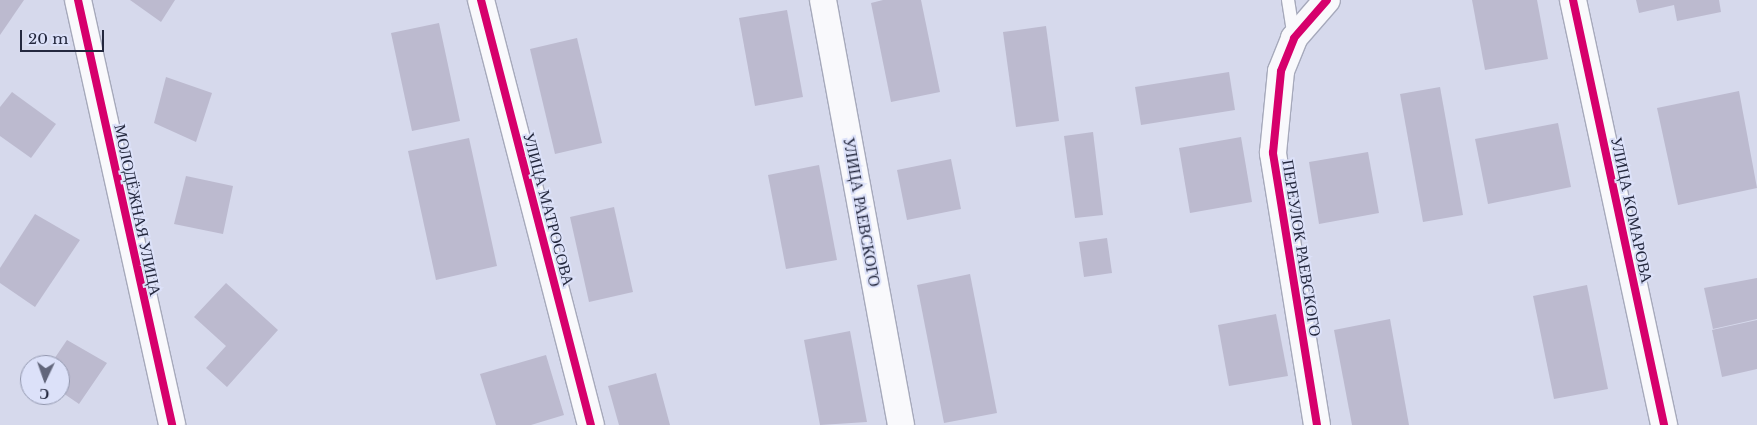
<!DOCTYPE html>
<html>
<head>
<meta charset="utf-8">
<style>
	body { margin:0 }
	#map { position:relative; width:1757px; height:425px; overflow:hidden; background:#d6d9ec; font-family:"Libre Baskerville",serif }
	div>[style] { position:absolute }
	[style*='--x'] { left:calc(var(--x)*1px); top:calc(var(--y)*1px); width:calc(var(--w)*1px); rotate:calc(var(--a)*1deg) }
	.building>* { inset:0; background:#bcbacf }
	.roads { filter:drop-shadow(1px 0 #a6a9bb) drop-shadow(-1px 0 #a6a9bb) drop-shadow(0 1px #a6a9bb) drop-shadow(0 -1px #a6a9bb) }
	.lane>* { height:12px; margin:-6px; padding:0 6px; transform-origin:6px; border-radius:6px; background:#f9f9fc }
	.street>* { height:26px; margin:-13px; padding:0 13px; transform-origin:13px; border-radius:13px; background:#f9f9fc }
	.cycleway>* { height:8px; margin:-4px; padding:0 4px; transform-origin:4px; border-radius:4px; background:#d6006c }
	span { translate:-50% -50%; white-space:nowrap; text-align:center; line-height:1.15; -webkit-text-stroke:4px #dce1f9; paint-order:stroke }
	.street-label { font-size:16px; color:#24283e }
	.north { position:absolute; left:20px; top:355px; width:50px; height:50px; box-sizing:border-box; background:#dce1f9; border:1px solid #9297ae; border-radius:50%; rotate:183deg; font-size:14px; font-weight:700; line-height:20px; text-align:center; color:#24283e }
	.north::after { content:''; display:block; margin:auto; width:18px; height:22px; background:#62667b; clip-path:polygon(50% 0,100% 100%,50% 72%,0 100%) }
	.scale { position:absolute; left:20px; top:30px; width:84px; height:22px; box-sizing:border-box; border:2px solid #24283e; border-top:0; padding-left:6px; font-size:15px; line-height:18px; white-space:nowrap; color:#24283e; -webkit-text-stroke:4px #dce1f9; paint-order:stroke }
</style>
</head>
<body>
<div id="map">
	<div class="building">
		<i style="clip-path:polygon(0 0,24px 0,0 35px)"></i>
		<i style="clip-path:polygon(130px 0,175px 0,161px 22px)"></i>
		<i style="clip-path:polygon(883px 0,921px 0,940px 92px,891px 102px,871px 3px)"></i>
		<i style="clip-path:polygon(1472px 0,1537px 0,1548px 59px,1485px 70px)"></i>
		<i style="clip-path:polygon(1636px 0,1719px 0,1721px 12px,1677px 21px,1674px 5px,1639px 13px)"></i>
		<i style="clip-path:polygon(787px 10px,803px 97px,755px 106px,739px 18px)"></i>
		<i style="clip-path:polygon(439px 23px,460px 121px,412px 131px,391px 33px)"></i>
		<i style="clip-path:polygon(1046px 26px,1059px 121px,1016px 127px,1003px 32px)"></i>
		<i style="clip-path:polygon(577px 38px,602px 143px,555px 154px,530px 49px)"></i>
		<i style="clip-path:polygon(1229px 72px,1235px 110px,1141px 125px,1135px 87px)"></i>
		<i style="clip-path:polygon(166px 77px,212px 93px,196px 142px,154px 123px)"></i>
		<i style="clip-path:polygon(1440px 87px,1463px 215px,1423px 222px,1400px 94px)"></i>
		<i style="clip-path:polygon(1739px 91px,1757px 188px,1678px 205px,1657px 108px)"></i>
		<i style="clip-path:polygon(12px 92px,56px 124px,31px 158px,0 136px,0 107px)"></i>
		<i style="clip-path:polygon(1558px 123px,1571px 187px,1488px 204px,1475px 139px)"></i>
		<i style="clip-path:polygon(1093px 132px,1103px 215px,1075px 218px,1064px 136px)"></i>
		<i style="clip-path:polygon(1241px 137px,1252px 202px,1190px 213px,1179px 148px)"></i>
		<i style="clip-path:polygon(469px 138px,497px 266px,436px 280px,408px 151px)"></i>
		<i style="clip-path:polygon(1368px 152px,1379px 213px,1319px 224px,1309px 162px)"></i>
		<i style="clip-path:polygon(951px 159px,961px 209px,907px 220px,897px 170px)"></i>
		<i style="clip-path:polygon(819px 165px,837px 260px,786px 269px,768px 175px)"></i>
		<i style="clip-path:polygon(186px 176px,233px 186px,223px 234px,174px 224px)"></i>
		<i style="clip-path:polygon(614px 207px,633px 292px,589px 302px,570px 217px)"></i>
		<i style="clip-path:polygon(35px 214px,80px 240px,35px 307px,0 283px,0 268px)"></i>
		<i style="clip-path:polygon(1107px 238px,1112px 273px,1084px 277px,1079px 242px)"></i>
		<i style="clip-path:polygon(970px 274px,997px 413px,944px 423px,917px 285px)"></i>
		<i style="clip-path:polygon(1757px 278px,1757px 319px,1713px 329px,1704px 288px)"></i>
		<i style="clip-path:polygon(226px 283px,278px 330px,227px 387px,206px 368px,226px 346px,194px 317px)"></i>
		<i style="clip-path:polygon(1587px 285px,1608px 389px,1554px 399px,1533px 296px)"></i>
		<i style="clip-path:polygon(1276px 314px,1288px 376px,1229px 386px,1218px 325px)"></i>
		<i style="clip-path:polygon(1390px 319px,1409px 425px,1352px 425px,1334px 330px)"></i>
		<i style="clip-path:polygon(1757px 320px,1757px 369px,1722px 377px,1712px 330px)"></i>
		<i style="clip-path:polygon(850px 331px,867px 422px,820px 425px,804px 340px)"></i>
		<i style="clip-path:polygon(67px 340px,107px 363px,79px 404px,60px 391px,60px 365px,50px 365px)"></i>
		<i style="clip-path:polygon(546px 355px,564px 415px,531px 425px,496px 425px,480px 374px)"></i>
		<i style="clip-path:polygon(656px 373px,670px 425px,619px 425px,608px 386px)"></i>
	</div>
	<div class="roads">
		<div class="lane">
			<i style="--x:1288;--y:0;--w:37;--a:81"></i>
		</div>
		<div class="street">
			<i style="--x:78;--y:0;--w:435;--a:77.5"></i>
			<i style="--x:481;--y:0;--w:439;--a:75.5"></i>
			<i style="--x:823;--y:0;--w:432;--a:79.6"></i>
			<i style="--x:1573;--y:0;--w:435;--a:77.9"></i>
			<i style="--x:1317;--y:425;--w:276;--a:-99.2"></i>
			<i style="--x:1273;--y:153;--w:82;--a:-84.4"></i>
			<i style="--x:1281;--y:71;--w:35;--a:-68"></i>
			<i style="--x:1294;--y:38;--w:50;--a:-49"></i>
		</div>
	</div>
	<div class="cycleway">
		<i style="--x:78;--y:0;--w:435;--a:77.5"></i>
		<i style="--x:481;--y:0;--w:439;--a:75.5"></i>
		<i style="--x:1573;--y:0;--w:435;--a:77.9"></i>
		<i style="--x:1317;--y:425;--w:276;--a:-99.2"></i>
		<i style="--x:1273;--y:153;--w:82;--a:-84.4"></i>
		<i style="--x:1281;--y:71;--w:35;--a:-68"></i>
		<i style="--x:1294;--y:38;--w:50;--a:-49"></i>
	</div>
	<div class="street-label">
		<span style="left:549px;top:209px;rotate:75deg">УЛИЦА МАТРОСОВА</span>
		<span style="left:138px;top:210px;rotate:78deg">МОЛОДЁЖНАЯ УЛИЦА</span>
		<span style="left:1632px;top:210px;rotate:78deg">УЛИЦА КОМАРОВА</span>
		<span style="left:862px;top:212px;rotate:80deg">УЛИЦА РАЕВСКОГО</span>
		<span style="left:1302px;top:248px;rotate:81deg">ПЕРЕУЛОК РАЕВСКОГО</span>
	</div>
	<div class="north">С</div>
	<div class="scale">20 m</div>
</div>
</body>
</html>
